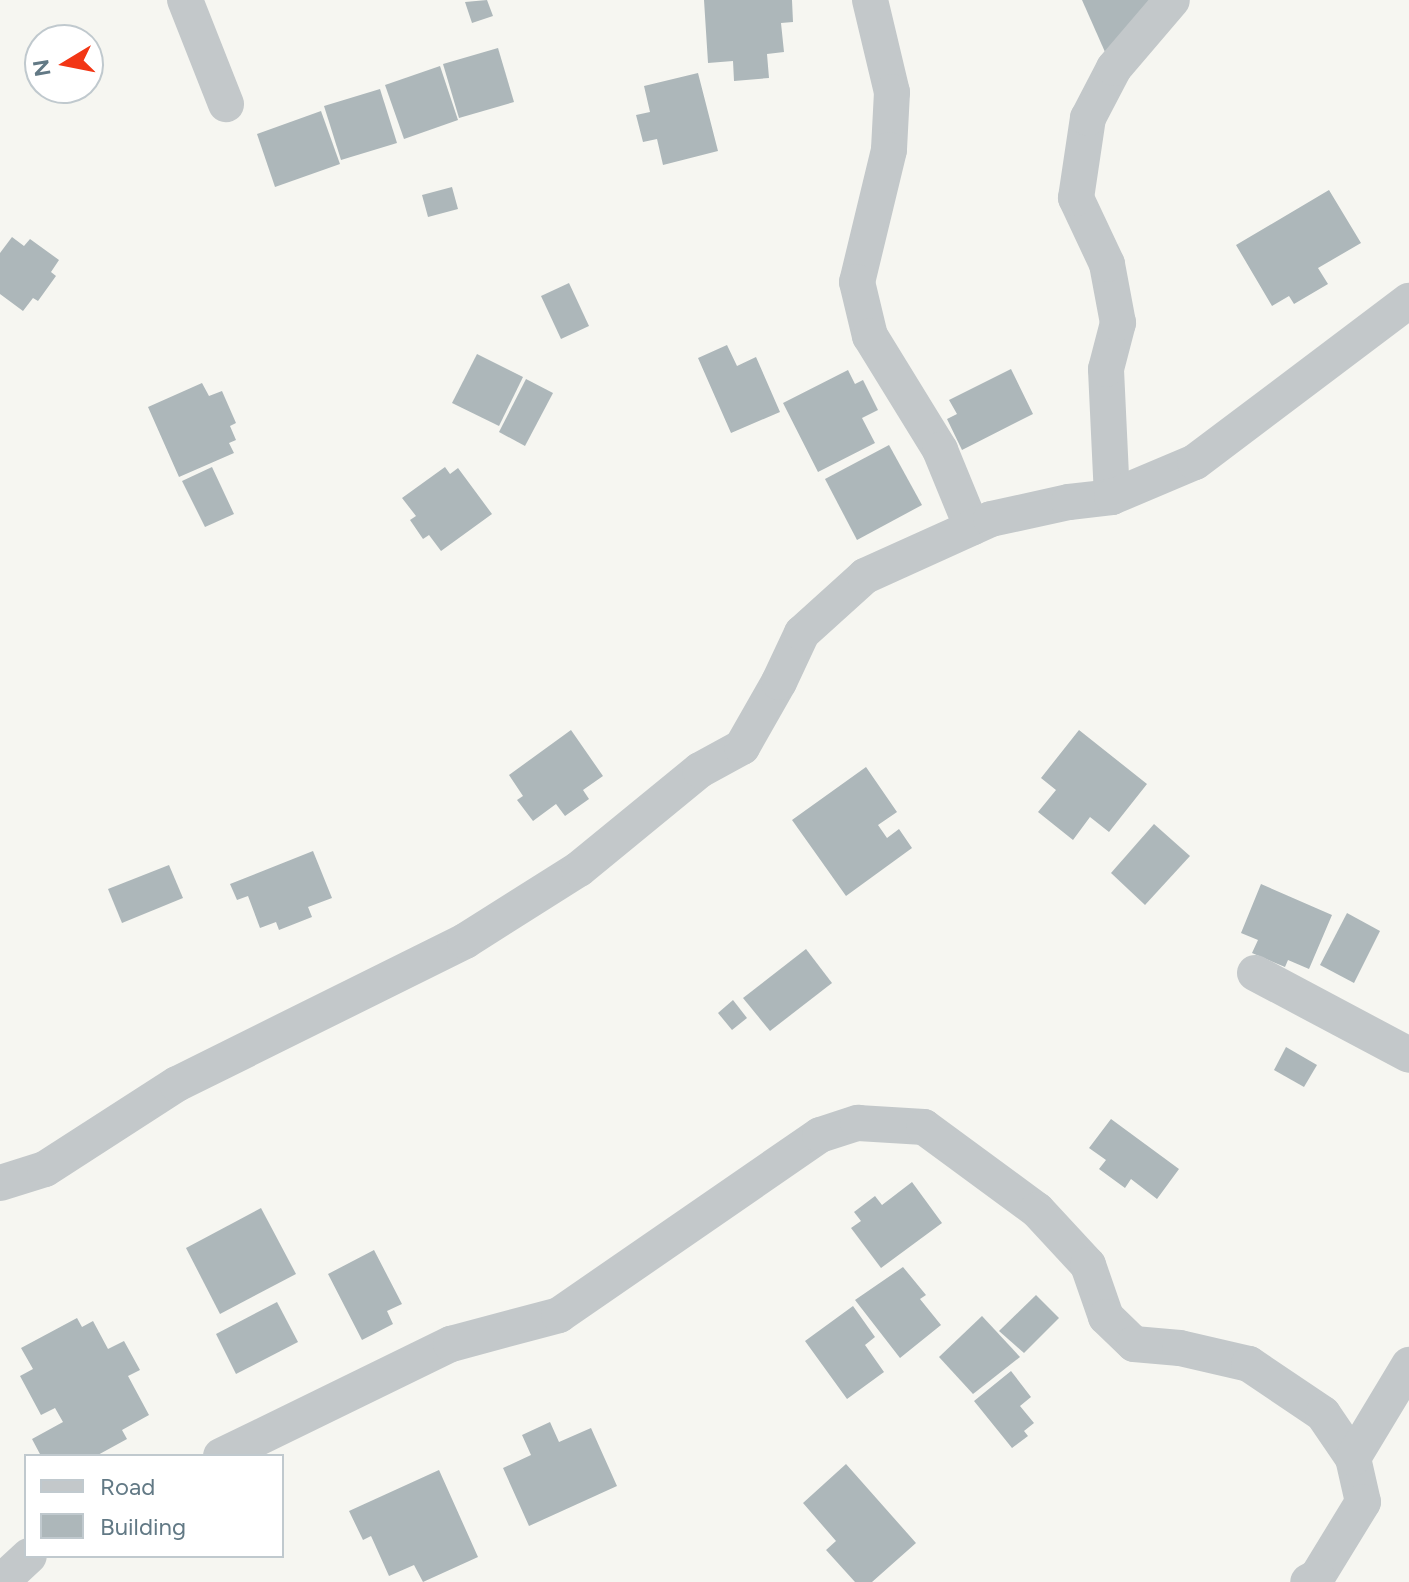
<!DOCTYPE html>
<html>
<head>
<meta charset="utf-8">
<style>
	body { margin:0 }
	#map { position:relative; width:1409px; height:1582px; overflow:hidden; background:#f6f6f1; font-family:Figtree,sans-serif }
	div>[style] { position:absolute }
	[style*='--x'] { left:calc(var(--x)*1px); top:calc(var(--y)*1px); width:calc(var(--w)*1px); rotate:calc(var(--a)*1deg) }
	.building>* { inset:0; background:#adb7ba }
	.minor>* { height:36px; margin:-18px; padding:0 18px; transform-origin:18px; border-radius:18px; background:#c3c8ca }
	span { translate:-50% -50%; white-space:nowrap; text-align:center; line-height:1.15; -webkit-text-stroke:8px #fff; paint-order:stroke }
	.legend { position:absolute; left:24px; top:1454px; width:260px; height:104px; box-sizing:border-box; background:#fff; border:2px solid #c0c9ce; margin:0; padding:10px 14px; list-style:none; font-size:24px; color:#627985 }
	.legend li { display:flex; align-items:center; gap:16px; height:40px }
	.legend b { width:40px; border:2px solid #c0c9ce }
	.north { position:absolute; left:24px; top:24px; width:80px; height:80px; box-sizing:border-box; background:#fff; border:2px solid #c0c9ce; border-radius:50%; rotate:260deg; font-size:22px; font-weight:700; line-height:32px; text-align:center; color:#627985 }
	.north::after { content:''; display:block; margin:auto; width:28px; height:36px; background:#f23615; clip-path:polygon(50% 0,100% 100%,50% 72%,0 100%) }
</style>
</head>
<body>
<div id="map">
	<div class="building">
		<i style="clip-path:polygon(487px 0,493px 16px,472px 23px,465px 2px)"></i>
		<i style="clip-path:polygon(704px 0,792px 0,793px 22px,781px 23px,784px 52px,767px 54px,769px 78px,734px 81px,733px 61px,708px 63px)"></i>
		<i style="clip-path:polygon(1082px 0,1152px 0,1105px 52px)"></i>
		<i style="clip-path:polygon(498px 48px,514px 102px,459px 118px,443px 64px)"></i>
		<i style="clip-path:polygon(440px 66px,458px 120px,404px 139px,385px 85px)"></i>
		<i style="clip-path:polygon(698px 73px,718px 151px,663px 165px,657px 139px,643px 142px,636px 115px,650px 112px,644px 86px)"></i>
		<i style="clip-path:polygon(380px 89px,397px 143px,341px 160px,324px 106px)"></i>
		<i style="clip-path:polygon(321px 111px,340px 164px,275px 187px,257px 134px)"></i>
		<i style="clip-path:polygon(452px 187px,458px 209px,428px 217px,422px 195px)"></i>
		<i style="clip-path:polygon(1329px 190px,1361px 243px,1318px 268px,1328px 284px,1294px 304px,1289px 296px,1272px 306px,1236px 245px)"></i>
		<i style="clip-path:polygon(12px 237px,24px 246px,30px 239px,59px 260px,51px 272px,56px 276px,38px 301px,33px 298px,23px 311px,0 294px,0 253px)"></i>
		<i style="clip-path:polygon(569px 283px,589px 326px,561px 339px,541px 296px)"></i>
		<i style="clip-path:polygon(727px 345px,737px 366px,756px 357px,780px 412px,731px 433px,698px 358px)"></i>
		<i style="clip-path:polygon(477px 354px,523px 377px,499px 426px,452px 403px)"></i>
		<i style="clip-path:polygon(1011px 369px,1033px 414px,962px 450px,947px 419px,957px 414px,949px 400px)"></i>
		<i style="clip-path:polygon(848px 370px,855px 384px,863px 380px,878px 410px,862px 418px,875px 443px,818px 472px,783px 403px)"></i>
		<i style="clip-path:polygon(526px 379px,553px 393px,525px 446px,499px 432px)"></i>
		<i style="clip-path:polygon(202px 383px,209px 396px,222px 391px,236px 423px,230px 426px,236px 440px,229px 443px,234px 453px,179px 477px,148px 407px)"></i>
		<i style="clip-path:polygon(889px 445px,922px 505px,857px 540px,825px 479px)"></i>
		<i style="clip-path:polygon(212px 467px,234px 514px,205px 527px,182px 481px)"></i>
		<i style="clip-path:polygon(445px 467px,450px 474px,458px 468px,492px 514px,441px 551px,429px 535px,423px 539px,410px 520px,416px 516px,402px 498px)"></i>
		<i style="clip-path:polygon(571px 730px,603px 776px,583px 790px,589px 799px,565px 816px,556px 804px,533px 821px,517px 800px,523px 796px,509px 775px)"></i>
		<i style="clip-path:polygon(1079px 730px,1147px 784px,1109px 832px,1090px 817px,1073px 840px,1038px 812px,1056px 790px,1041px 778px)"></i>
		<i style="clip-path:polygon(866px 767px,897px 812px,878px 825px,887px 838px,899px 829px,912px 848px,846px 896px,792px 820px)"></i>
		<i style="clip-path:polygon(1154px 824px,1190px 856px,1145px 905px,1111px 873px)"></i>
		<i style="clip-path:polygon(313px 851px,332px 898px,308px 907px,312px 917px,279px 930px,276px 922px,260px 928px,248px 896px,237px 900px,230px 884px)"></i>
		<i style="clip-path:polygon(169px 865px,183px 898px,122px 923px,108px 889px)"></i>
		<i style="clip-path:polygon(1261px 884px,1332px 915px,1309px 969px,1288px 960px,1285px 967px,1252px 953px,1258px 940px,1241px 933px)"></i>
		<i style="clip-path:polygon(1347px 913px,1380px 931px,1354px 983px,1320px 965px)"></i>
		<i style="clip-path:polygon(806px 949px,832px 983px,770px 1031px,743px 998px)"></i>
		<i style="clip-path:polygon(733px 1000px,747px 1018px,732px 1030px,718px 1013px)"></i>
		<i style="clip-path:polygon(1286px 1047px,1317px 1065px,1304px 1087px,1274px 1070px)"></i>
		<i style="clip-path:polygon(1111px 1119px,1179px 1169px,1157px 1199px,1131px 1179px,1125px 1188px,1099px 1169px,1106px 1160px,1089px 1148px)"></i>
		<i style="clip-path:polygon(912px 1182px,942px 1223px,881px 1268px,851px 1228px,861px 1221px,854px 1212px,875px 1196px,882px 1205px)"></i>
		<i style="clip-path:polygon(261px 1208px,296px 1274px,220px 1314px,186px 1248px)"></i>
		<i style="clip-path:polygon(374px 1250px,402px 1304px,387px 1311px,393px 1324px,362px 1340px,328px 1274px)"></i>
		<i style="clip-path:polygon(903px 1267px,926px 1295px,920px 1299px,941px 1325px,900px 1358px,855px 1300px)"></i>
		<i style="clip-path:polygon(1036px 1295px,1059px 1318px,1024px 1353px,999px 1331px)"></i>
		<i style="clip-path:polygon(277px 1302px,298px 1342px,236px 1374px,216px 1334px)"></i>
		<i style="clip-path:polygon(853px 1306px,875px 1337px,865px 1345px,884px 1372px,847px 1399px,805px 1341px)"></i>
		<i style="clip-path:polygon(982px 1316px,1020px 1357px,973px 1394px,939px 1357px)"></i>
		<i style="clip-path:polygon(77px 1318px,82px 1327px,93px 1321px,108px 1349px,124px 1341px,140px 1370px,128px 1376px,149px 1415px,122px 1430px,127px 1439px,96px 1456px,41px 1456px,32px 1439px,63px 1422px,55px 1408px,41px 1415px,20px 1376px,33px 1369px,21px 1348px)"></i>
		<i style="clip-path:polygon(1011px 1371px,1031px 1397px,1020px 1406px,1034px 1423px,1024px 1431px,1028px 1436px,1012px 1448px,974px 1401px)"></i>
		<i style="clip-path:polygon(550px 1422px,559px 1442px,591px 1428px,617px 1486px,529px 1526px,503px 1468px,531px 1455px,522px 1435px)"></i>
		<i style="clip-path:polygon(846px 1464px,916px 1543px,872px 1582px,855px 1582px,826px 1550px,836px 1541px,803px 1503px)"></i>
		<i style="clip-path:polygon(439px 1470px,478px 1557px,423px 1582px,414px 1565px,389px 1576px,371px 1536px,363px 1540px,349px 1511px)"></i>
	</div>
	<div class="minor">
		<i style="--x:185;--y:0;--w:112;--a:68.5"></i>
		<i style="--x:870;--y:0;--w:95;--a:76.6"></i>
		<i style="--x:892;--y:92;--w:58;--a:93"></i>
		<i style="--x:889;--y:150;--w:136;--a:103.6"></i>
		<i style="--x:857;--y:282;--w:56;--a:76.5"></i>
		<i style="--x:870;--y:336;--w:134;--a:58.4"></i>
		<i style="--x:940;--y:450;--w:84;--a:67.7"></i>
		<i style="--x:1112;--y:497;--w:128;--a:-92.7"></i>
		<i style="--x:1106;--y:369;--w:48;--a:-75.4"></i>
		<i style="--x:1118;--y:323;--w:60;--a:-100.6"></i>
		<i style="--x:1107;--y:264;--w:73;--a:-115.2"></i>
		<i style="--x:1076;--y:198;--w:81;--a:-81.5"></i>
		<i style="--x:1088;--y:118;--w:56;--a:-62.5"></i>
		<i style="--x:1114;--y:68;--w:89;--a:-49.5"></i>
		<i style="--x:1255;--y:973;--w:174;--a:28"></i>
		<i style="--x:0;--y:1183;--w:47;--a:-17.3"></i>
		<i style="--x:45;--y:1169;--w:157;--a:-32.8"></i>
		<i style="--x:177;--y:1084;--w:322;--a:-26.4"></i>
		<i style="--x:465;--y:941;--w:135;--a:-32.3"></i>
		<i style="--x:579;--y:869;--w:156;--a:-39.3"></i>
		<i style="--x:700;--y:770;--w:48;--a:-28.7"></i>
		<i style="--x:742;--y:747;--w:75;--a:-60.4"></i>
		<i style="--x:779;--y:682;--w:54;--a:-64.9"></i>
		<i style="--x:802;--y:633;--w:85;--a:-42.1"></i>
		<i style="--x:865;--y:576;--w:138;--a:-24.3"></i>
		<i style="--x:991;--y:519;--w:80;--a:-12.3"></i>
		<i style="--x:1069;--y:502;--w:43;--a:-6.6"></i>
		<i style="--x:1112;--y:497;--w:90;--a:-22.9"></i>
		<i style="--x:1195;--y:462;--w:268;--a:-37"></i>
		<i style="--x:221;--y:1456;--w:256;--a:-26"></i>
		<i style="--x:451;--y:1344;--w:112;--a:-15"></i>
		<i style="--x:559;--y:1315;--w:317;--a:-34.6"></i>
		<i style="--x:820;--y:1135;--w:40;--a:-18"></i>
		<i style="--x:858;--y:1123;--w:66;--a:3.5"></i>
		<i style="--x:924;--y:1127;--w:140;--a:36.3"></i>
		<i style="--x:1037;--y:1210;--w:75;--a:47.2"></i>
		<i style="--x:1088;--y:1265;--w:55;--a:70.9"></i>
		<i style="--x:1106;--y:1317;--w:39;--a:44"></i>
		<i style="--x:1134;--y:1344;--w:46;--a:5"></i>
		<i style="--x:1180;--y:1348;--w:71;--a:13.1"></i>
		<i style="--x:1249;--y:1364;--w:89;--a:34"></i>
		<i style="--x:1323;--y:1414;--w:53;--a:55.7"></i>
		<i style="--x:1353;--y:1458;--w:45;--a:77.2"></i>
		<i style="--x:1363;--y:1502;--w:88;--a:121.5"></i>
		<i style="--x:1317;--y:1577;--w:10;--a:151"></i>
		<i style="--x:1353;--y:1458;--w:109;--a:-58.9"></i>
		<i style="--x:1;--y:1582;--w:38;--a:-43"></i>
	</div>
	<ul class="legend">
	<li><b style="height:10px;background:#c3c8ca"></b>Road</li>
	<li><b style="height:22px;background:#adb7ba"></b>Building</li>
	</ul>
	<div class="north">N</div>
</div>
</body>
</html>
